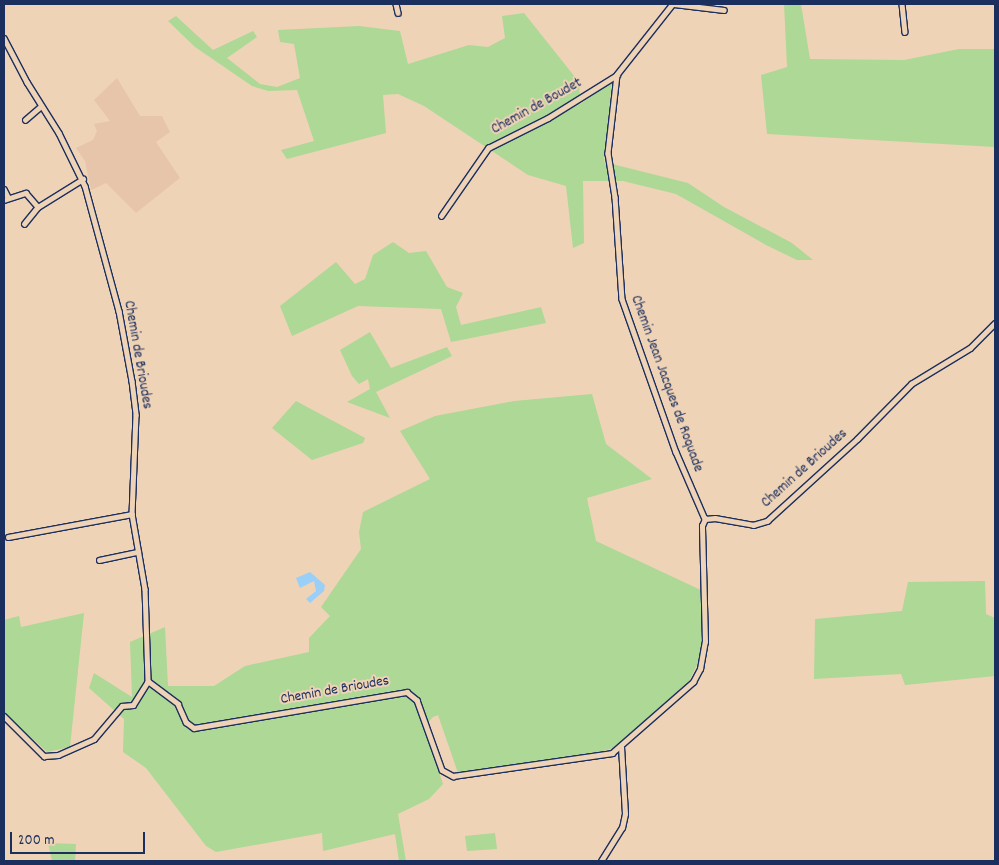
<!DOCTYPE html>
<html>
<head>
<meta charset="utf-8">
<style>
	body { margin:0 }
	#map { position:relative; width:999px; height:865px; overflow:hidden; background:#efd3b6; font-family:Dekko,sans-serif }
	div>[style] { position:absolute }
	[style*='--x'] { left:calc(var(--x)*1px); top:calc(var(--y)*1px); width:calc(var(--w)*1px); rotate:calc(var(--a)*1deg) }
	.built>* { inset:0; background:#e7c5ab }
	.green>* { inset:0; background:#add896 }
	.water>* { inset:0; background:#9acff8 }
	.roads { filter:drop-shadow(1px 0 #1b2f5e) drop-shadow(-1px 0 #1b2f5e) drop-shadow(0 1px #1b2f5e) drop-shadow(0 -1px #1b2f5e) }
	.minor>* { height:4.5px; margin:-2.25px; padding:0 2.25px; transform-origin:2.25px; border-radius:2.25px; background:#efd3b6 }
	span { translate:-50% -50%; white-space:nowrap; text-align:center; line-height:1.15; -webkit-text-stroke:4px #efd3b6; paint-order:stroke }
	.street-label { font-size:15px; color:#1b2f5e }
	.frame { position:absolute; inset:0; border:5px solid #1b2f5e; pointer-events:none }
	.scale { position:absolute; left:10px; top:832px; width:135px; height:22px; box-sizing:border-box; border:2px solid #1b2f5e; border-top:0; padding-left:6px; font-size:15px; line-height:18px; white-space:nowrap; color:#1b2f5e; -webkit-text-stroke:4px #efd3b6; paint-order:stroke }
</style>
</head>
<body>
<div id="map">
	<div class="built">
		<i style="clip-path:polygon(117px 78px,140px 116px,162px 116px,170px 132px,156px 142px,180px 178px,136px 213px,106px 183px,91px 190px,85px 161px,76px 148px,93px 140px,97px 131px,94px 124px,110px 121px,94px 100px)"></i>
	</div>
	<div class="green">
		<i style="clip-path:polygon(784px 4px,801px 4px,810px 59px,904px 60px,959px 49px,995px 49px,995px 147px,767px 134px,761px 75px,787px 67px)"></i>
		<i style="clip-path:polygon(524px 13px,579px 82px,580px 104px,612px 82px,604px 162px,688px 183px,724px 207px,792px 243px,813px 260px,797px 260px,766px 245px,676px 194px,623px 181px,583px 181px,584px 243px,573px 248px,566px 186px,528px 175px,424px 106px,398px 94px,383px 95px,386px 133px,287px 159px,281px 150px,314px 141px,297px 90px,268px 91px,252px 86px,195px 47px,168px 21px,176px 16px,213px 50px,253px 31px,257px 37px,227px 58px,260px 84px,277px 87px,300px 78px,294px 44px,280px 42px,278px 30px,359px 26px,400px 31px,408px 64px,469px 45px,488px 47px,505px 38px,502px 16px)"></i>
		<i style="clip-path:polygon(393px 242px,409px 253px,426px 251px,447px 287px,463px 293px,456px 307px,461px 325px,541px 307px,546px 323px,451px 342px,441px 309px,358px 306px,292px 336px,280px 306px,336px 262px,355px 284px,365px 279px,373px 255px)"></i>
		<i style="clip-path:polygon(370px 332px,391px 368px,447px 347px,452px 356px,376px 392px,390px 418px,347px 402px,370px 389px,368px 379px,359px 384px,352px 376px,340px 350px)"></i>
		<i style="clip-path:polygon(592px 394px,606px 444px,652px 479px,587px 498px,596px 541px,703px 591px,701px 657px,689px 681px,616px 747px,590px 755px,458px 773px,438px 715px,433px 717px,424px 727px,443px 784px,429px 799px,398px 814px,406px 861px,399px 861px,395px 834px,323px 851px,322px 833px,216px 852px,206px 846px,146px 768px,123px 752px,124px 719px,89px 688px,94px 673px,132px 697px,130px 642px,165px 627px,168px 686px,214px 686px,245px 666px,309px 652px,309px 638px,330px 616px,321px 607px,361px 549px,359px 532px,363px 512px,430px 479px,400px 431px,435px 416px,514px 401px)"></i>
		<i style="clip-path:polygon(296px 401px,365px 438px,363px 443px,312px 460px,272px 428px)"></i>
		<i style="clip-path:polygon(985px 581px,986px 614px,995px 618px,995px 676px,905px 685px,901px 674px,814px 679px,815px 619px,902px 611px,908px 582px)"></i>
		<i style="clip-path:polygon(84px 613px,70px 747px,47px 752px,4px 713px,4px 620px,19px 616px,21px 627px)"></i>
		<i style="clip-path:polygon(495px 833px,497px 849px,467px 851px,465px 836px)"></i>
		<i style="clip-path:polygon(48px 843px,76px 844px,75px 861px,52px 861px)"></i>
	</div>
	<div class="water">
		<i style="clip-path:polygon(310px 572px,325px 585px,324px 591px,310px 603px,306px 599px,316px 591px,314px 581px,300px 588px,296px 578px)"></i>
	</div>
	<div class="roads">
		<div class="minor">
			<i style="--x:396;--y:4;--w:9;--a:77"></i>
			<i style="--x:673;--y:4;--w:90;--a:128.3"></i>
			<i style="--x:617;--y:75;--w:79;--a:96.6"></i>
			<i style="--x:608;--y:153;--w:45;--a:81"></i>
			<i style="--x:615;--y:197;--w:102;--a:86.1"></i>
			<i style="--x:622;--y:299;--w:162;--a:70.6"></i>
			<i style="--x:676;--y:452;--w:73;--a:66.6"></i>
			<i style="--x:674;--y:4;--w:50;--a:6.8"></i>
			<i style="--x:902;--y:4;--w:28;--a:84"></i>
			<i style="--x:4;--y:38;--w:50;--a:62.4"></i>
			<i style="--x:27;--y:82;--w:60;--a:57.9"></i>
			<i style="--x:59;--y:133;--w:59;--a:63.9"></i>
			<i style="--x:85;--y:186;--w:130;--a:74.8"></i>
			<i style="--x:119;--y:311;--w:71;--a:79.5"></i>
			<i style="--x:132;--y:381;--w:34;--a:83"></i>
			<i style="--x:136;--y:415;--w:99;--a:92.3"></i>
			<i style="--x:132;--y:514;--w:76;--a:80.2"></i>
			<i style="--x:145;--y:589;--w:92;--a:88.1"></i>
			<i style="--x:148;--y:681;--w:38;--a:37"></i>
			<i style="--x:178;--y:704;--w:20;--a:66"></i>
			<i style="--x:186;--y:722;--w:10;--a:37"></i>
			<i style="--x:194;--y:728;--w:216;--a:-9.6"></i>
			<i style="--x:407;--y:692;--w:13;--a:39"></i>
			<i style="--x:417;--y:700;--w:74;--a:70.3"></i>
			<i style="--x:442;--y:770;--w:13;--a:29"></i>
			<i style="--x:453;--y:776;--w:161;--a:-8.2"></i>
			<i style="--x:612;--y:753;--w:108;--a:-41.2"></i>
			<i style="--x:693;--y:682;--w:15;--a:-62"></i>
			<i style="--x:700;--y:669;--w:27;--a:-80"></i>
			<i style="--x:705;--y:642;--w:116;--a:-91.5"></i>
			<i style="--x:702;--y:526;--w:8;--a:-67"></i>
			<i style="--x:705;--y:519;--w:10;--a:-6"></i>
			<i style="--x:715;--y:518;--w:39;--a:10"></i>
			<i style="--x:753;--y:525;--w:15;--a:-16"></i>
			<i style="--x:767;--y:521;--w:122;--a:-42.3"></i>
			<i style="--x:857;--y:439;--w:77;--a:-45.5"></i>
			<i style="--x:911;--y:384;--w:69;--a:-31.4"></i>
			<i style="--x:970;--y:348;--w:35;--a:-45"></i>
			<i style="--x:25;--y:120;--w:21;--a:-41"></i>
			<i style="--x:4;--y:189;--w:9;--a:63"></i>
			<i style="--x:4;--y:200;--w:23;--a:-18"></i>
			<i style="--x:26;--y:193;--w:18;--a:49"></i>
			<i style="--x:38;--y:207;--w:53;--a:-31.9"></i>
			<i style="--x:441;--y:216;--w:83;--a:-55.3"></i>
			<i style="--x:488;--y:148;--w:67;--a:-26.6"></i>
			<i style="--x:548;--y:118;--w:81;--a:-31.9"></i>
			<i style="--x:24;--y:224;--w:22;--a:-51"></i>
			<i style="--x:8;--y:537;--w:126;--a:-10.5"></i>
			<i style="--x:99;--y:560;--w:40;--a:-12"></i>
			<i style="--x:4;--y:716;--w:57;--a:45"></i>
			<i style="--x:44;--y:756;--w:14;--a:-4"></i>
			<i style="--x:58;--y:755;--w:39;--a:-24"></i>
			<i style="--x:94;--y:739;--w:43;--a:-49.7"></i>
			<i style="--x:122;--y:706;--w:11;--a:-5"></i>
			<i style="--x:133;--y:705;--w:28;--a:-58"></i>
			<i style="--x:601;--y:861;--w:39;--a:-58"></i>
			<i style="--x:622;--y:828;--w:14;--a:-78"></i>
			<i style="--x:625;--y:814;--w:67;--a:-93.4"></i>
		</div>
	</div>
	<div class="street-label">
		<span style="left:537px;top:107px;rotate:-29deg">Chemin de Boudet</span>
		<span style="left:137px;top:355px;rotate:80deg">Chemin de Brioudes</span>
		<span style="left:666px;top:384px;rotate:70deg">Chemin Jean Jacques de Roquade</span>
		<span style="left:805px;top:469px;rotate:-42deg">Chemin de Brioudes</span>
		<span style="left:335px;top:691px;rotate:-10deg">Chemin de Brioudes</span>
	</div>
	<div class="frame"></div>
	<div class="scale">200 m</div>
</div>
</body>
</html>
